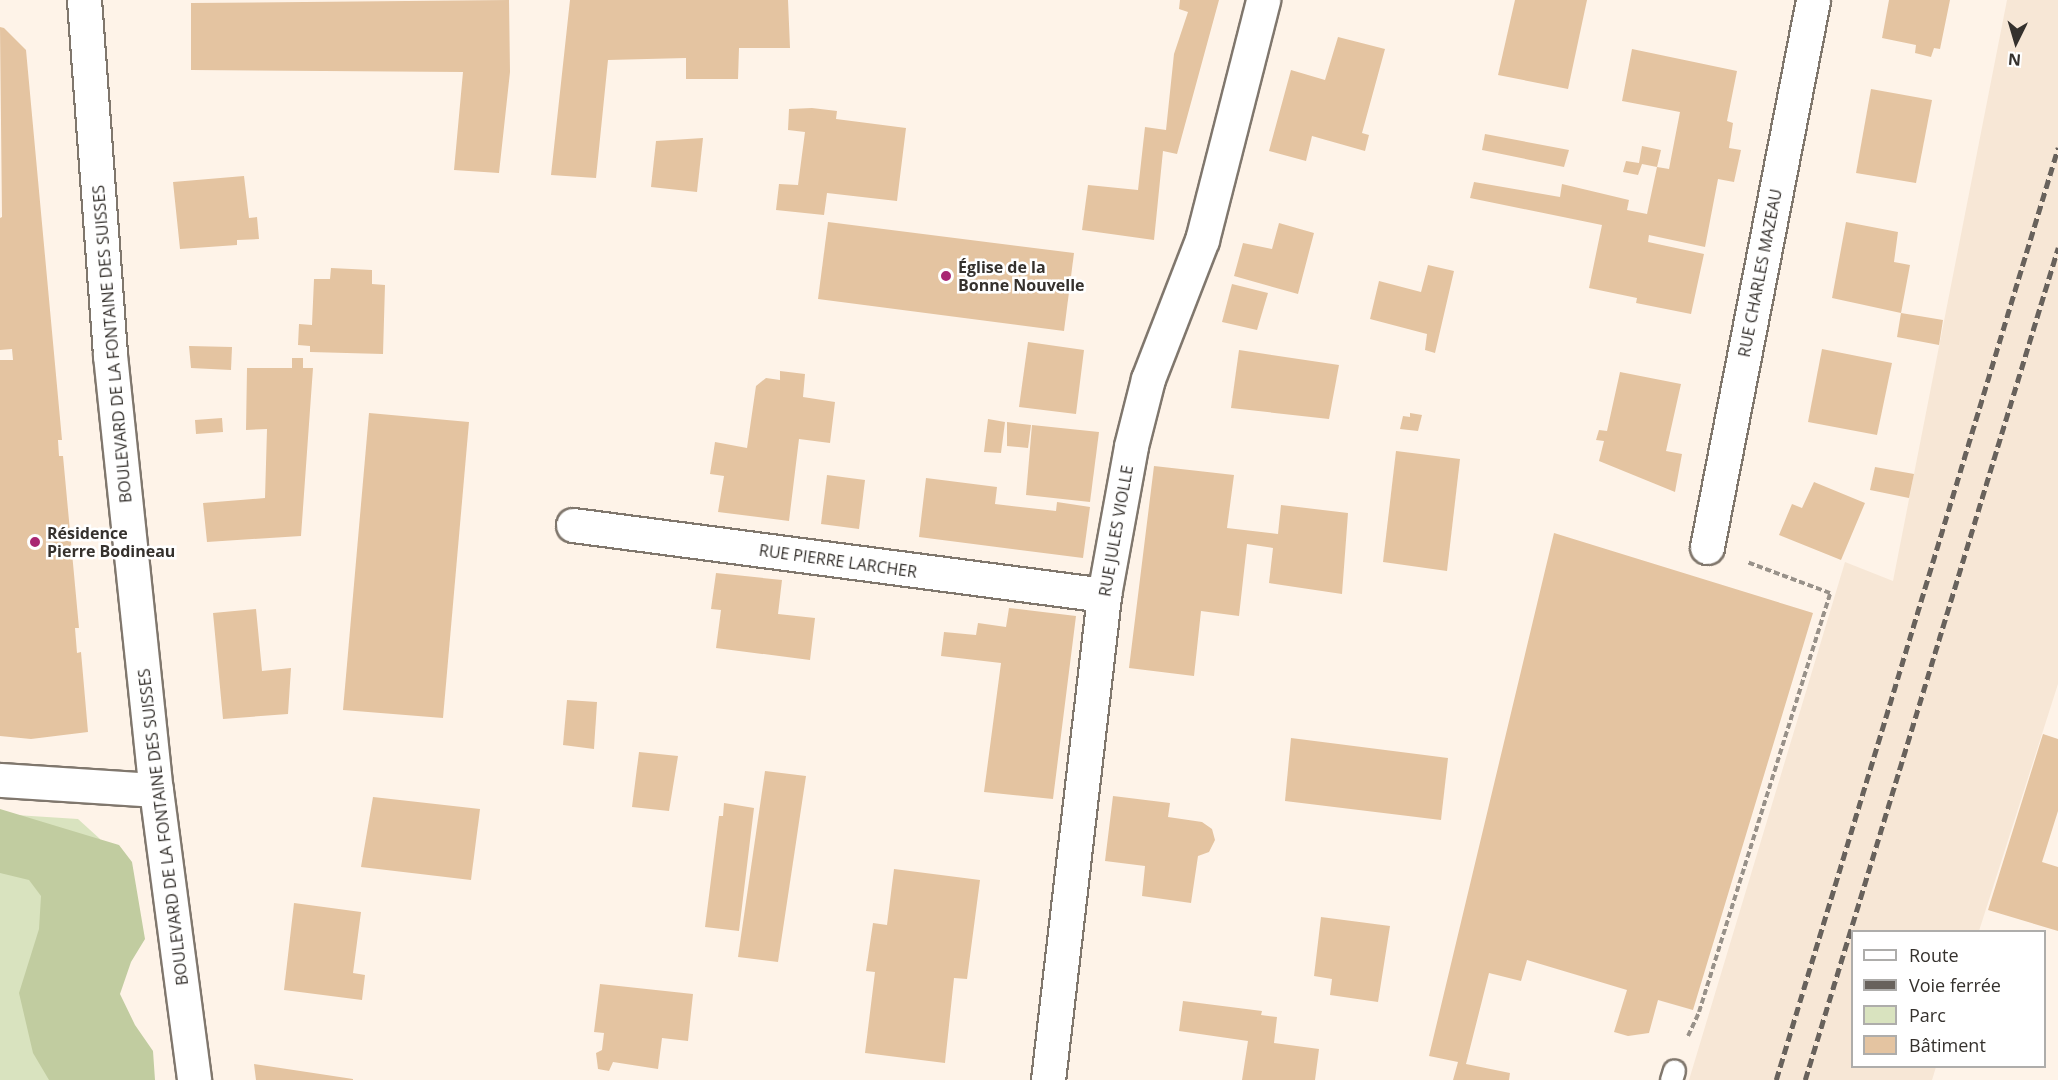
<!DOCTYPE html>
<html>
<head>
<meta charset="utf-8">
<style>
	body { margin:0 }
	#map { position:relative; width:2058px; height:1080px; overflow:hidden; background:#fef3e8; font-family:"Open Sans",sans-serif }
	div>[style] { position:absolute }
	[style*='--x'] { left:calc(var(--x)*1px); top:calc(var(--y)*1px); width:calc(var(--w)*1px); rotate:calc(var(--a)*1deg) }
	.built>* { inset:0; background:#f7e7d6 }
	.green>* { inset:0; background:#d9e3bf }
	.forest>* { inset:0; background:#c1cca0 }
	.building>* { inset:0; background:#e4c4a1 }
	.path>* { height:4px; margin-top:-2px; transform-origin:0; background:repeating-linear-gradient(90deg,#989189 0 6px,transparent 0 9px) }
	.roads { filter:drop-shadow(2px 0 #80776d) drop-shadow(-2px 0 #80776d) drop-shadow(0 2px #80776d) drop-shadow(0 -2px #80776d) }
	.lane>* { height:21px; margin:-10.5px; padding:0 10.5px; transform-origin:10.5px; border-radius:10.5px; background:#fff }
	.street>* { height:33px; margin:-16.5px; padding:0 16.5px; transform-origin:16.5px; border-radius:16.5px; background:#fff }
	.rail>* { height:4.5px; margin-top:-2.25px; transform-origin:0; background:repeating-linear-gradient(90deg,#68625c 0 9px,transparent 0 13.5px) }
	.dots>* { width:16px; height:16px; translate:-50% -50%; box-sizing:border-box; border:3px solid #fff; border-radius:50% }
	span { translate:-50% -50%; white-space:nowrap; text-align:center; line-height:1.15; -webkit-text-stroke:5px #fff; paint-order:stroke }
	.poi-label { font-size:16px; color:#35312d; font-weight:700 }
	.left { translate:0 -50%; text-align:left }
	.street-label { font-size:16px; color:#35312d }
	.legend { position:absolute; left:1851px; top:930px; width:195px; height:138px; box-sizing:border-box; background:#fff; border:2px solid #aeadab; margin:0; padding:8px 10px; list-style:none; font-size:18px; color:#35312d }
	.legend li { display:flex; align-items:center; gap:12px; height:30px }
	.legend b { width:30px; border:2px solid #aeadab }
	.north { position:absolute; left:1986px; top:12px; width:60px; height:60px; -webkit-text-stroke:4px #fff; paint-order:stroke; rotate:185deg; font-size:16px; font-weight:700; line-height:24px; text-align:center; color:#35312d }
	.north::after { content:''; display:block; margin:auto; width:21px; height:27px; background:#35312d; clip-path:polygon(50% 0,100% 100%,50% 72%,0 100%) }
</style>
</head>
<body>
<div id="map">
	<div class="built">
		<i style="clip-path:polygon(2007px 0,2058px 0,2058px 684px,1979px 931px,1852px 932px,1852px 1066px,1936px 1067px,1932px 1080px,1689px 1080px,1845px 562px,1893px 581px)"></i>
	</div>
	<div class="green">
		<i style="clip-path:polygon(0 814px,78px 819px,100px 839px,122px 1080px,0 1080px)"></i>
	</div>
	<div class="forest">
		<i style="clip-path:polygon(0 809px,119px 845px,132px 862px,145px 939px,131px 962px,120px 994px,135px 1025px,153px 1051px,155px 1080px,49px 1080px,33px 1053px,19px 993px,39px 929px,41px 896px,29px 880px,0 873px)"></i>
	</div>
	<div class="building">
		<i style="clip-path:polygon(509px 0,510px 72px,499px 173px,454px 170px,463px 72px,191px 70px,191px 3px)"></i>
		<i style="clip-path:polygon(570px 0,788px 0,790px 48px,739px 48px,738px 79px,686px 79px,686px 58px,608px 60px,596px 178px,551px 175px)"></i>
		<i style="clip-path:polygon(1180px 0,1219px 0,1177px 154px,1163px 151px,1154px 240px,1082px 230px,1088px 185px,1138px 190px,1145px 127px,1166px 130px,1174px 54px,1188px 12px,1179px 9px)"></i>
		<i style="clip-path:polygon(1515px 0,1587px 0,1568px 89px,1498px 75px)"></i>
		<i style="clip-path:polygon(1889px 0,1950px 0,1940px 49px,1934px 48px,1931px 57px,1915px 53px,1916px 45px,1882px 38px)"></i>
		<i style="clip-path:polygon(0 27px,4px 28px,26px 50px,62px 440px,58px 440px,59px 456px,63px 456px,79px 628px,75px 628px,77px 653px,81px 652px,88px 732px,31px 739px,0 736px,0 360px,13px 360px,12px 349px,0 350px,0 218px,2px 217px)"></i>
		<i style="clip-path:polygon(1338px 37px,1385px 49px,1362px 133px,1369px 135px,1365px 151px,1312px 136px,1306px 161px,1269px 151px,1291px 70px,1325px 80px)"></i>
		<i style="clip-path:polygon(1632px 49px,1737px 71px,1727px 121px,1733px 123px,1729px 148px,1741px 150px,1734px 182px,1718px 179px,1705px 247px,1649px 235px,1648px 242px,1704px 254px,1691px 314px,1636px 303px,1637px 298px,1589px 288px,1602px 225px,1470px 198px,1474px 182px,1560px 197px,1562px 184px,1629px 200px,1627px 210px,1647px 214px,1657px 167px,1669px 169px,1680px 112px,1622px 101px)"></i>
		<i style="clip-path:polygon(1871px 89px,1932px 100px,1916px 183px,1856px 173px)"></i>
		<i style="clip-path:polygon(812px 108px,837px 111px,836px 119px,906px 128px,897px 201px,827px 193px,824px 215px,776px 210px,779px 184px,798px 185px,805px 132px,788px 130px,789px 109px)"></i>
		<i style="clip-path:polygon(1485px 134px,1569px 150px,1564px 167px,1482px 150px)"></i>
		<i style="clip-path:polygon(703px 138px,697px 192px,651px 187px,656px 141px)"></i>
		<i style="clip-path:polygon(1642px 146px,1661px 150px,1657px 167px,1642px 164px,1638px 175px,1623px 172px,1626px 161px,1639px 163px)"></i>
		<i style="clip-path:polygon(244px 176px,249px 218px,257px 217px,259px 239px,237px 240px,237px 245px,180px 249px,173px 182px)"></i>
		<i style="clip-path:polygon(828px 222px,1074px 253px,1064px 331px,818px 299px)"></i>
		<i style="clip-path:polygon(1846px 222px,1898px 232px,1894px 262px,1910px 265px,1901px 313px,1943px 320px,1939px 345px,1897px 337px,1901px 313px,1832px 298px)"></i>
		<i style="clip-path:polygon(1279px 223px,1314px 233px,1298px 294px,1234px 276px,1243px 243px,1272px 249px)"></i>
		<i style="clip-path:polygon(1428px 265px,1454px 271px,1435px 353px,1425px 350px,1427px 334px,1370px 319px,1379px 281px,1421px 292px)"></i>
		<i style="clip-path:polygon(331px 268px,372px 270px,372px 284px,385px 285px,383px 354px,310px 352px,310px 346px,298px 345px,299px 324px,312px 325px,314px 279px,330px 279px)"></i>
		<i style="clip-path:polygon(1232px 284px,1268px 293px,1257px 330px,1222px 322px)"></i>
		<i style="clip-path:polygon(1028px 342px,1084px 350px,1076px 414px,1019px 407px)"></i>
		<i style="clip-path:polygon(189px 346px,232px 347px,231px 370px,191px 368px)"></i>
		<i style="clip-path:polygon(1822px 349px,1892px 363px,1877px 435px,1808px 422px)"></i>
		<i style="clip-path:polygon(1239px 350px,1339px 365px,1329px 419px,1231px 408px)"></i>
		<i style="clip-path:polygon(292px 358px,303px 358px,303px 368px,313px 368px,301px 536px,207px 542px,203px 503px,265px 498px,267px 429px,246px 430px,247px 368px,292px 368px)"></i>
		<i style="clip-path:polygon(780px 371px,805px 374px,803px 397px,835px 402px,830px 443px,799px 439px,789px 521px,718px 512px,724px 476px,710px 474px,715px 442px,747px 448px,756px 386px,766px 378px,780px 380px)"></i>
		<i style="clip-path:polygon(1620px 372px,1681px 384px,1666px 451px,1682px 454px,1675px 492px,1599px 461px,1604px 441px,1596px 440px,1599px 430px,1607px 431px)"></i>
		<i style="clip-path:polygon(369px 413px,469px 422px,443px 718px,343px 710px)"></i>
		<i style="clip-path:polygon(1410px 413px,1422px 415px,1418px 431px,1400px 429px,1403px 416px,1410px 417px)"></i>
		<i style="clip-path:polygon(222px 418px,223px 432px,196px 434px,195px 420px)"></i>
		<i style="clip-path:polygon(988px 419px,1005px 422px,1001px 453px,984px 452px)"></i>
		<i style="clip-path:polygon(1007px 422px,1031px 425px,1028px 448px,1007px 446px)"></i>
		<i style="clip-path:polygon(1032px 425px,1099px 432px,1090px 502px,1026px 495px)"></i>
		<i style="clip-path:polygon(1396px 451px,1460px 459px,1447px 571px,1383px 562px)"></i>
		<i style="clip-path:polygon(1154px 466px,1234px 475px,1227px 528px,1278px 534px,1281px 505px,1348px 513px,1342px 594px,1269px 583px,1273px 548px,1247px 544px,1239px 616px,1201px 611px,1194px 676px,1129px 668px)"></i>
		<i style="clip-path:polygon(1875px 467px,1914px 474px,1909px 498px,1870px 490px)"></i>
		<i style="clip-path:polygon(827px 475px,865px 480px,859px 529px,821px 524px)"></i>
		<i style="clip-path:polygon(926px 478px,997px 487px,995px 504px,1056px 511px,1057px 502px,1090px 507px,1083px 558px,919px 537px)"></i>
		<i style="clip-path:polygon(1814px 482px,1865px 503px,1841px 560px,1779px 535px,1792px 504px,1802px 508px)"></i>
		<i style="clip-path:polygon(1554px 533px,1813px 613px,1693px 1010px,1658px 1000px,1649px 1033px,1628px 1036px,1614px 1032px,1627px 990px,1527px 960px,1521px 981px,1489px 973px,1466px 1064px,1510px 1073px,1509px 1080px,1453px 1080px,1458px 1062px,1429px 1056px)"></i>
		<i style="clip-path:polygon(716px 573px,782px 580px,778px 614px,815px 618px,810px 660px,716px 648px,721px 610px,711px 609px)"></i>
		<i style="clip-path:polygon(1009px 608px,1076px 616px,1053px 799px,984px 792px,1001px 663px,941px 656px,944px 632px,976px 635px,978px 623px,1006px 627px)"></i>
		<i style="clip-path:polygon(256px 609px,262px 671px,291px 668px,288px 714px,223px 719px,213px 613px)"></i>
		<i style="clip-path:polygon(567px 700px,597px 702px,594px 749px,563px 745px)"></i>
		<i style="clip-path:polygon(2043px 734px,2058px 739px,2058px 811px,2042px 862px,2058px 867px,2058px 931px,1988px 910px)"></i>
		<i style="clip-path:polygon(1291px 738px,1448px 758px,1441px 820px,1285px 801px)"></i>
		<i style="clip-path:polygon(639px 752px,678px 756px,669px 811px,632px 807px)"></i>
		<i style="clip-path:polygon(765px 771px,806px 776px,778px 962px,738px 957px)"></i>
		<i style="clip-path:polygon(1113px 796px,1170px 803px,1168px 817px,1202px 822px,1212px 829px,1215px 840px,1209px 852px,1198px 856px,1191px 903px,1142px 896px,1145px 866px,1105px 861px)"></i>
		<i style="clip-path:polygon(373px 797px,480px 809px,471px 880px,361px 867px)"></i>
		<i style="clip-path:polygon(724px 803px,754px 808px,739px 931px,705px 927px,719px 816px,723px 816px)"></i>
		<i style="clip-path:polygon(894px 869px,980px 880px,967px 979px,954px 978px,945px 1063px,865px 1053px,875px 972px,866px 971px,873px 923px,887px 925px)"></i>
		<i style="clip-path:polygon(294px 903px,361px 912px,353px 973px,365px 975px,362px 1000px,284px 990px)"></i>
		<i style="clip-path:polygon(1321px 917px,1390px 926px,1378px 1002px,1330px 995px,1332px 979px,1314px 976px)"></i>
		<i style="clip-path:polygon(600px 984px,693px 994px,688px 1041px,662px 1038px,658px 1069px,613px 1062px,609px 1071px,598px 1069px,596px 1053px,602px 1050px,604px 1033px,594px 1032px)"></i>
		<i style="clip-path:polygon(1183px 1001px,1262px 1011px,1261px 1015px,1277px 1017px,1274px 1043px,1319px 1049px,1315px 1080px,1242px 1080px,1248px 1041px,1179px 1031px)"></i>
		<i style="clip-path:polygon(254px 1064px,353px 1079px,353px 1080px,256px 1080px)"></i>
	</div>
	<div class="path">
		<i style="--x:1688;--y:1036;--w:26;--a:-65"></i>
		<i style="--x:1699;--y:1012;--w:439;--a:-72.6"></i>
		<i style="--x:1830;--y:593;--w:89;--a:-159.5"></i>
	</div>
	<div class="roads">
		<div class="lane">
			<i style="--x:1671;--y:1080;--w:10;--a:-73"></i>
		</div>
		<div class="street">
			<i style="--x:84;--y:0;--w:356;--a:85.8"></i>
			<i style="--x:110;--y:355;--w:437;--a:84"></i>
			<i style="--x:156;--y:790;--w:292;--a:82.5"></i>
			<i style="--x:573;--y:525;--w:536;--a:7.51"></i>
			<i style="--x:1707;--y:547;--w:557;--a:-79.03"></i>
			<i style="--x:0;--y:780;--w:156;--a:3.7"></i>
			<i style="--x:1048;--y:1080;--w:488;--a:-83.4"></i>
			<i style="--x:1104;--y:595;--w:151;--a:-79.7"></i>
			<i style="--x:1131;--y:446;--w:69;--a:-75.8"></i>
			<i style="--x:1148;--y:379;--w:149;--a:-68.8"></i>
			<i style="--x:1202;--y:240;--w:248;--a:-75.7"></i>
		</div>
	</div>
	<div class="rail">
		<i style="--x:1776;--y:1080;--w:974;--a:-73.17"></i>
		<i style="--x:1805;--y:1080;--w:870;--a:-73.09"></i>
	</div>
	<div class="dots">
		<i style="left:946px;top:276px;background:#a92672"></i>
		<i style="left:35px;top:542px;background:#a92672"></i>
	</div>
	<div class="poi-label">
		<span class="left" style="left:958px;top:276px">Église de la<br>Bonne Nouvelle</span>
		<span class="left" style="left:47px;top:542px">Résidence<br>Pierre Bodineau</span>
	</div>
	<div class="street-label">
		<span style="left:1760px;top:273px;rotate:-79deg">RUE CHARLES MAZEAU</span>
		<span style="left:112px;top:344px;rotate:-95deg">BOULEVARD DE LA FONTAINE DES SUISSES</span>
		<span style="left:1116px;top:531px;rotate:-80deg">RUE JULES VIOLLE</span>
		<span style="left:838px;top:561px;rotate:8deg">RUE PIERRE LARCHER</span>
		<span style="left:163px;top:827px;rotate:-97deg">BOULEVARD DE LA FONTAINE DES SUISSES</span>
	</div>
	<ul class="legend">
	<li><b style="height:8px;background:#fff"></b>Route</li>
	<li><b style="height:8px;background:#68625c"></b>Voie ferrée</li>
	<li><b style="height:16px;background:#d9e3bf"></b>Parc</li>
	<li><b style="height:16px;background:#e4c4a1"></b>Bâtiment</li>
	</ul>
	<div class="north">N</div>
</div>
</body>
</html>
